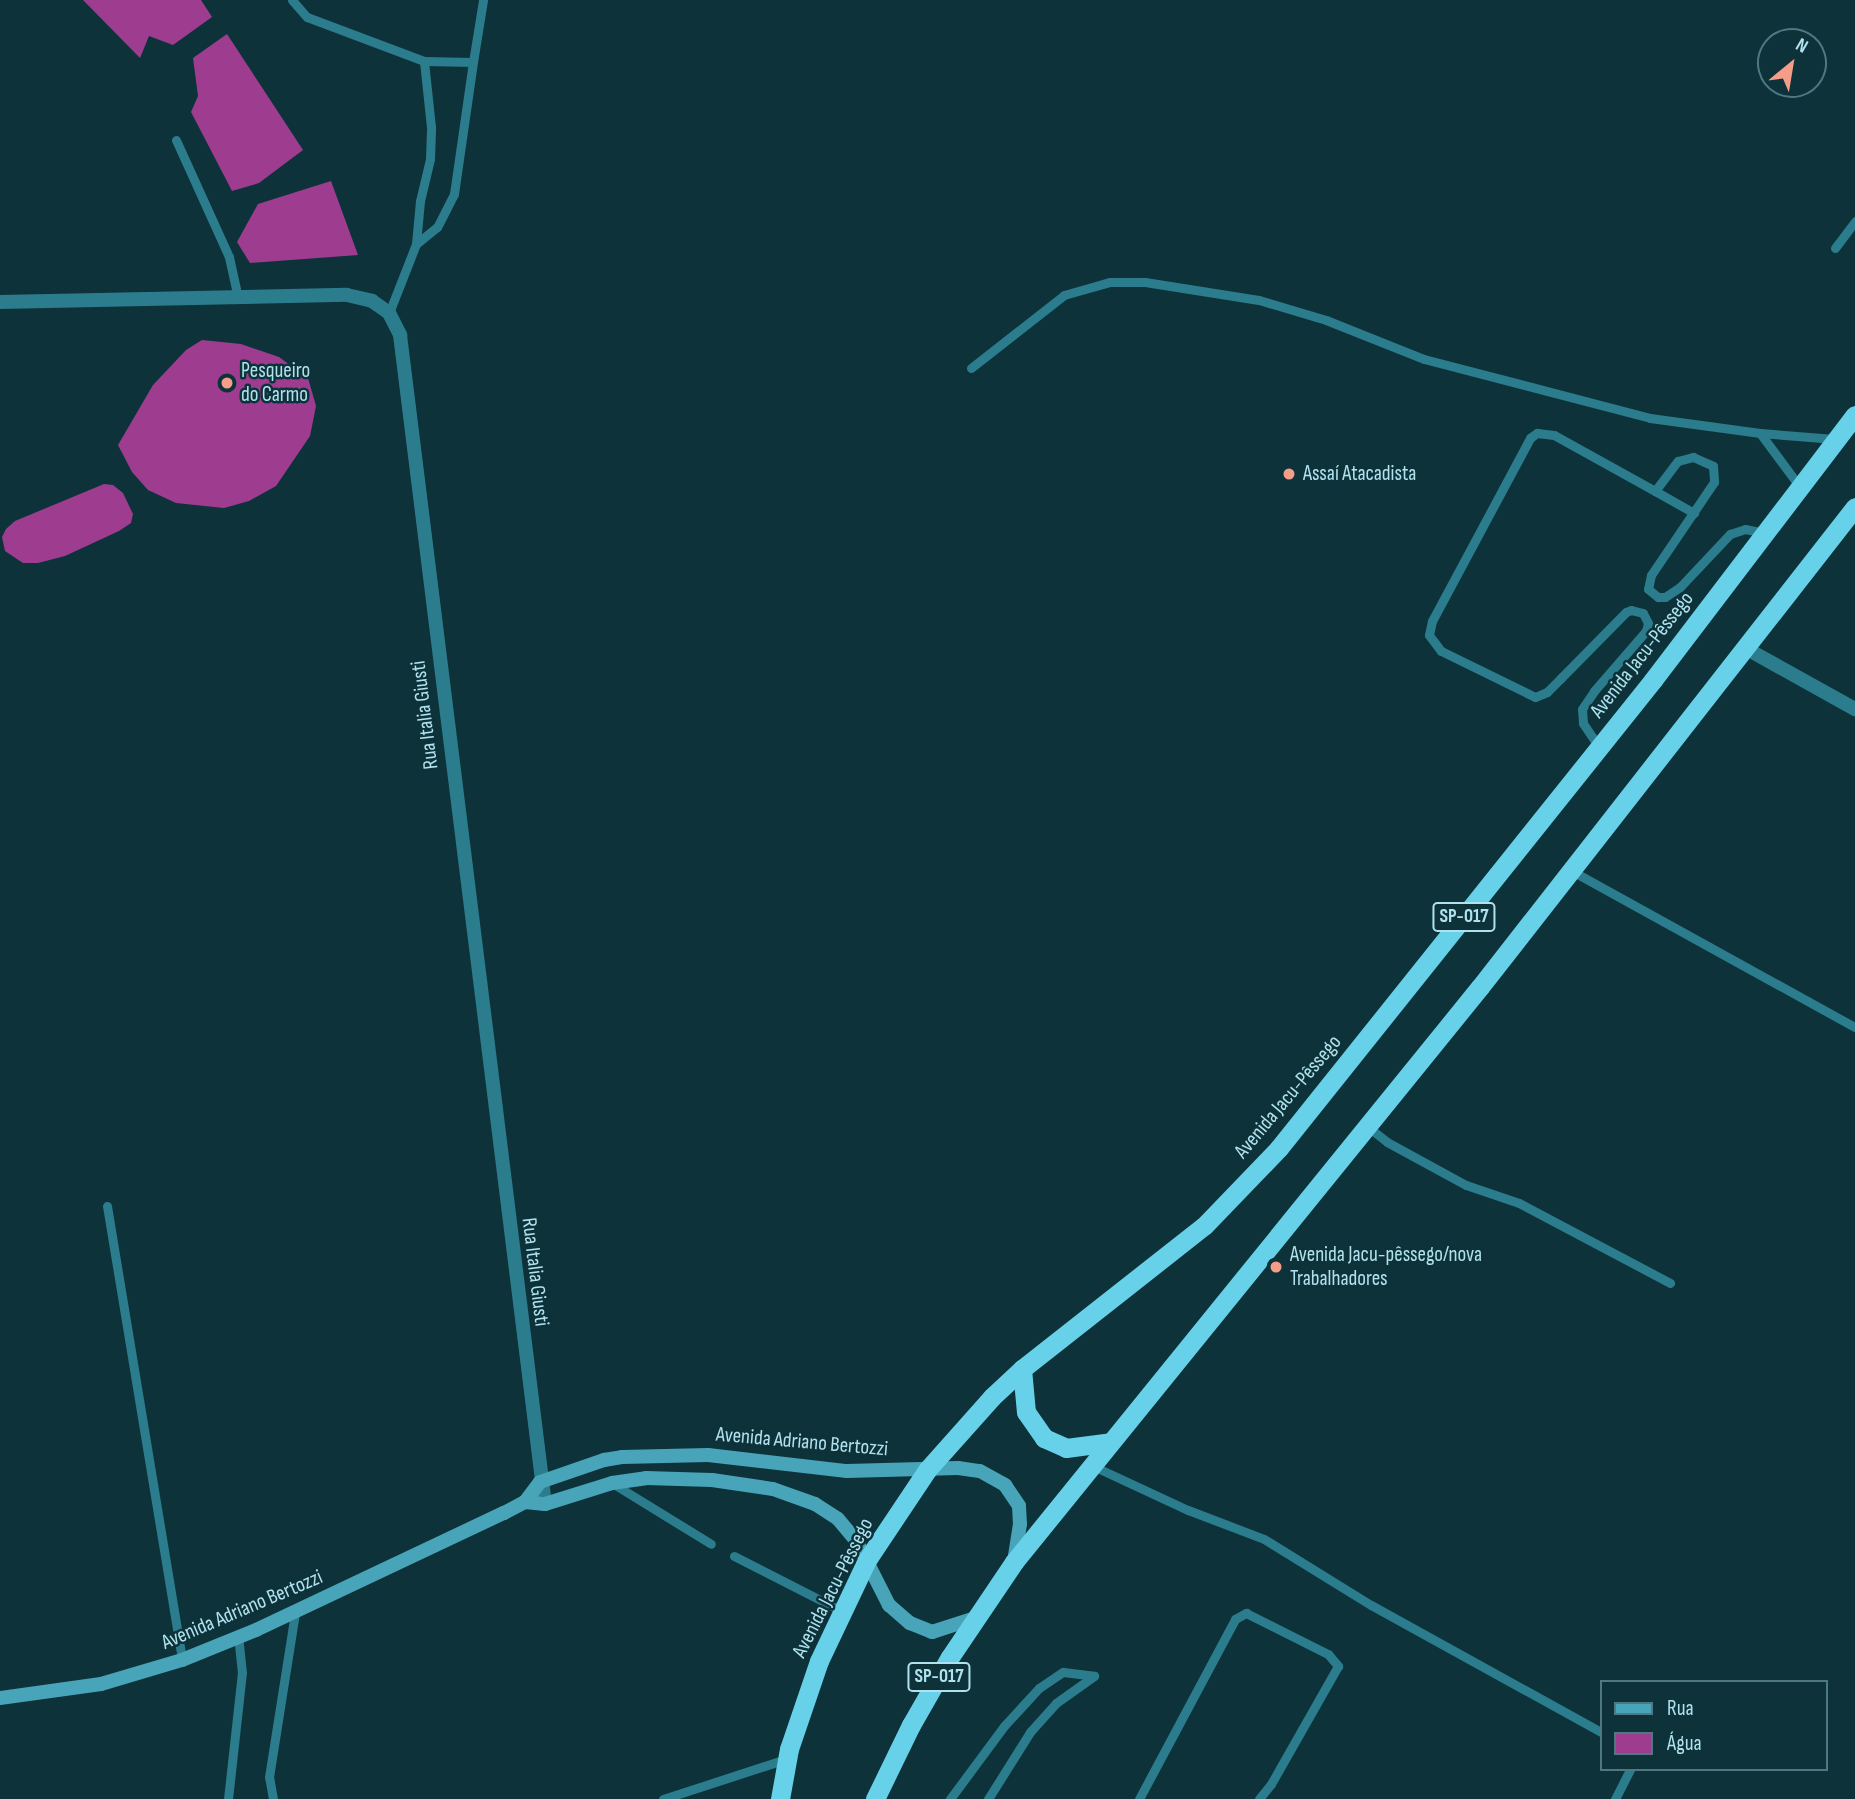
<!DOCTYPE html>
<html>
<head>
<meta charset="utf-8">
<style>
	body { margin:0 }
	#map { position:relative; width:1855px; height:1799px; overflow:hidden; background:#0d323a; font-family:"Sofia Sans Condensed",sans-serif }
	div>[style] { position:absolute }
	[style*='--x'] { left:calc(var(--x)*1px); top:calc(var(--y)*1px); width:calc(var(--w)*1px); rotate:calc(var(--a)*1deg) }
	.water>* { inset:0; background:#9e3d90 }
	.service>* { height:9px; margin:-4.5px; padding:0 4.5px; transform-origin:4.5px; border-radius:4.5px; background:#2b7c8c }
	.minor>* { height:14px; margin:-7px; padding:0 7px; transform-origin:7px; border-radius:7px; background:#2b7c8c }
	.tertiary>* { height:14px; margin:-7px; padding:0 7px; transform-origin:7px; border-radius:7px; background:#2b7c8c }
	.secondary>* { height:14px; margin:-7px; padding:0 7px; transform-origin:7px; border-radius:7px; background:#48a4b8 }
	.trunk>* { height:19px; margin:-9.5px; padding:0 9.5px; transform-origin:9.5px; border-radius:9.5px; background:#66d1e8 }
	.dots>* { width:19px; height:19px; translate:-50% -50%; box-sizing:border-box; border:4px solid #0d323a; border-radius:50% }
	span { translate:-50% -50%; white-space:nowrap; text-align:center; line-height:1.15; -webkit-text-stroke:5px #0d323a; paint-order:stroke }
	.shield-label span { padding:2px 5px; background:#0d323a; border:2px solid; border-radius:5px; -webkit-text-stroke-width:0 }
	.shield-label { font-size:19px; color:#b0e2ee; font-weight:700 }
	.poi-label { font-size:21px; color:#b0e2ee }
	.left { translate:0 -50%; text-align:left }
	.street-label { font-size:21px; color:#b0e2ee }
	.legend { position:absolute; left:1600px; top:1680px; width:228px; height:91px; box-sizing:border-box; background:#0d323a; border:2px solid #4e7882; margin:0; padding:9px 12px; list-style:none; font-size:21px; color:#b0e2ee }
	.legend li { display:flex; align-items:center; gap:14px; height:35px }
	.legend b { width:35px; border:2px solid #4e7882 }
	.north { position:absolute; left:1757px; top:28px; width:70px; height:70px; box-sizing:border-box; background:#0d323a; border:2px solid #4e7882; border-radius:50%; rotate:30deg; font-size:19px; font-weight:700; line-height:28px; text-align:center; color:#b0e2ee }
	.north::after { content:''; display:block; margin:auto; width:24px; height:32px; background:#f49e8a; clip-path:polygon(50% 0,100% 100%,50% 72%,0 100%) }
</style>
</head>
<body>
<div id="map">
	<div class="water">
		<i style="clip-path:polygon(83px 0,201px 0,212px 17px,173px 45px,149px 36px,140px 58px)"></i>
		<i style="clip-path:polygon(227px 34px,303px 150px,259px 183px,232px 191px,191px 112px,198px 96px,193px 58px)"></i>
		<i style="clip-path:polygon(331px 181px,358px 255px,250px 263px,237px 242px,258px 204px)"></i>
		<i style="clip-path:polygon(202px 340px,241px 344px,279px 357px,308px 378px,316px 406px,310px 436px,276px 486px,249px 501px,224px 508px,176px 503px,148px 490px,132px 472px,118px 445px,153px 385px,186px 350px)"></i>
		<i style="clip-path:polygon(104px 484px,113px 485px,123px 493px,133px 514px,131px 523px,119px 531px,65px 556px,38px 563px,23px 563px,5px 551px,2px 537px,6px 529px,15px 521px)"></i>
	</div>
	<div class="service">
		<i style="--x:292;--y:0;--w:23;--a:49"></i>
		<i style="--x:307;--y:17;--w:125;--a:20.6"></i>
		<i style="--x:424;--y:61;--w:49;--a:1.2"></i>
		<i style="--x:473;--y:62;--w:133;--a:98.2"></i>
		<i style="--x:454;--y:194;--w:37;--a:117"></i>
		<i style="--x:437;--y:227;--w:27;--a:141"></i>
		<i style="--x:416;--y:244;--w:74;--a:111.4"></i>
		<i style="--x:473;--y:62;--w:63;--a:-80.8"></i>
		<i style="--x:176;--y:140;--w:128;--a:65.6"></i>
		<i style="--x:229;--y:257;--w:42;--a:77.6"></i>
		<i style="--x:416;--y:244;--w:43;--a:-84.7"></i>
		<i style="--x:420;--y:201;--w:43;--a:-76.6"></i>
		<i style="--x:430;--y:159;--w:32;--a:-88"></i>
		<i style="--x:431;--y:127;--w:66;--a:-96.1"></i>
		<i style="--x:1835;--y:248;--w:34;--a:-53"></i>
		<i style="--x:971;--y:368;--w:118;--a:-38.1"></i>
		<i style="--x:1064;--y:295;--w:48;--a:-15.8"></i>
		<i style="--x:1110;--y:282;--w:35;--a:0"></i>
		<i style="--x:1145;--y:282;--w:115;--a:9"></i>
		<i style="--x:1259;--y:300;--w:70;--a:16.6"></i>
		<i style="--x:1326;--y:320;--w:105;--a:21.7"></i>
		<i style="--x:1424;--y:359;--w:234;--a:14.6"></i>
		<i style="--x:1650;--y:418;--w:111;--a:7.8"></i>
		<i style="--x:1760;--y:433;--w:75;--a:4.6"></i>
		<i style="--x:1760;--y:433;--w:67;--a:53.5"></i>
		<i style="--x:1655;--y:491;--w:45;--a:29.4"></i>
		<i style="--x:1599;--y:747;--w:29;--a:-124"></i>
		<i style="--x:1583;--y:723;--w:14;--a:-94"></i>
		<i style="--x:1582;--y:709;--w:22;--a:-56"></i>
		<i style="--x:1594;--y:691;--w:79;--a:-49.1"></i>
		<i style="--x:1646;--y:631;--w:8;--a:-76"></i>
		<i style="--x:1648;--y:623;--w:11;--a:-117"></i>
		<i style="--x:1643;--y:613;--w:12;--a:-166"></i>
		<i style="--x:1631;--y:610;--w:5;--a:158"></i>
		<i style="--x:1626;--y:612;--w:93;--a:134.6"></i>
		<i style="--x:1561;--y:678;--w:20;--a:135"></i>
		<i style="--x:1547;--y:692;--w:13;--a:157"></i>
		<i style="--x:1535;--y:697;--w:105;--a:-153.9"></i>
		<i style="--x:1441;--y:651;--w:20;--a:-127"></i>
		<i style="--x:1429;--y:635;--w:14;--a:-78"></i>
		<i style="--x:1432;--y:621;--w:208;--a:-61.8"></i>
		<i style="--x:1530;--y:438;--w:9;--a:-36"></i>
		<i style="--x:1537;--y:433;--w:17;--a:7"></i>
		<i style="--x:1554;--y:435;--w:115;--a:29"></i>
		<i style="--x:1655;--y:491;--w:38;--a:-53"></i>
		<i style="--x:1678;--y:461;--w:16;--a:-15"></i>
		<i style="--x:1693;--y:457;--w:22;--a:24"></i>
		<i style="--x:1713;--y:466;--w:16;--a:86"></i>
		<i style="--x:1714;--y:482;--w:112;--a:124.1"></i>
		<i style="--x:1651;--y:575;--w:14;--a:102"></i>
		<i style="--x:1648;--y:589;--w:13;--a:39"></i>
		<i style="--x:1658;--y:597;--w:7;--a:0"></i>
		<i style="--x:1665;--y:597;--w:18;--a:-34"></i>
		<i style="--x:1680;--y:587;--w:73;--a:-46.7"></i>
		<i style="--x:1730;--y:534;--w:16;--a:-18"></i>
		<i style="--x:1745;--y:529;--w:20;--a:11"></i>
		<i style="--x:1572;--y:871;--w:323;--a:28.9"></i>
		<i style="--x:1368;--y:1127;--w:24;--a:38"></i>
		<i style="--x:1387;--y:1142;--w:90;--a:28.6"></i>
		<i style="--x:1466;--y:1185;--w:56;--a:18.8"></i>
		<i style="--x:1519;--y:1203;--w:171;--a:27.9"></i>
		<i style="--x:107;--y:1206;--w:460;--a:80.6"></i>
		<i style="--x:1093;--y:1466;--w:105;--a:24.9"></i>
		<i style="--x:1188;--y:1510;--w:81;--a:20.9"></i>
		<i style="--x:1264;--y:1539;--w:126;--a:31.7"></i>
		<i style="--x:1371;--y:1605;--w:263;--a:28.9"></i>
		<i style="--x:612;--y:1483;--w:116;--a:31.6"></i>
		<i style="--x:734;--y:1556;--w:121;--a:27"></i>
		<i style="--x:228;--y:1799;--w:127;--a:-83.7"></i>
		<i style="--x:242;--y:1673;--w:36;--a:-96"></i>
		<i style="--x:273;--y:1799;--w:22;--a:-100"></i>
		<i style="--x:269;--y:1777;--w:167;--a:-81"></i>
		<i style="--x:663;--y:1799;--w:129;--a:-18"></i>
		<i style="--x:950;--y:1799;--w:91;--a:-53.5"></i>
		<i style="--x:1004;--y:1726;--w:52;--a:-47.4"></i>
		<i style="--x:1039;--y:1688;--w:29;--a:-34"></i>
		<i style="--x:1063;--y:1672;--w:31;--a:7"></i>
		<i style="--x:988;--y:1799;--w:79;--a:-57.9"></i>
		<i style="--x:1030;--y:1732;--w:39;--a:-48"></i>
		<i style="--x:1056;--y:1703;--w:47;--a:-35.4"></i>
		<i style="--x:1139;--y:1799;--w:204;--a:-61.9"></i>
		<i style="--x:1235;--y:1619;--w:13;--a:-29"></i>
		<i style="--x:1246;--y:1613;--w:92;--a:26.6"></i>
		<i style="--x:1328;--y:1654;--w:16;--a:50"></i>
		<i style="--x:1338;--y:1666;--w:136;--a:119.6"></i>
		<i style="--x:1271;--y:1784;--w:19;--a:129"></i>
		<i style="--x:1615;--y:1799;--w:34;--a:-63"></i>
	</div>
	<div class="minor">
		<i style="--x:1747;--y:649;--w:124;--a:29.1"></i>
	</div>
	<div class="tertiary">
		<i style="--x:0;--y:302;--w:347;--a:-1.2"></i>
		<i style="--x:347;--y:295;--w:26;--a:13"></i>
		<i style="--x:372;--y:301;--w:21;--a:35"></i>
		<i style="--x:389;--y:313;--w:25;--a:63"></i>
		<i style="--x:400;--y:335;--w:1178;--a:82.93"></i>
	</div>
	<div class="secondary">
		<i style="--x:525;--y:1502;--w:20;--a:6"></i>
		<i style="--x:545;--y:1504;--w:70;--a:-17.4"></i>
		<i style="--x:612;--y:1483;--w:34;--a:-8"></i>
		<i style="--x:646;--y:1478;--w:66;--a:1.7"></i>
		<i style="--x:712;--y:1480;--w:62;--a:8.4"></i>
		<i style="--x:773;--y:1489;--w:45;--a:19.7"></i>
		<i style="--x:815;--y:1504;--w:27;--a:33"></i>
		<i style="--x:838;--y:1519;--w:30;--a:50"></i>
		<i style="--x:857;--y:1542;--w:71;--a:63.1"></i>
		<i style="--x:889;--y:1605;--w:28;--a:41"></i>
		<i style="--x:910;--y:1623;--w:24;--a:22"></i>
		<i style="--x:932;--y:1632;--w:45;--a:-18"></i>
		<i style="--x:0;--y:1698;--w:102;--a:-7.9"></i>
		<i style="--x:101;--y:1684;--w:84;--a:-16.5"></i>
		<i style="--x:182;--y:1660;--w:80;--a:-22.1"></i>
		<i style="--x:256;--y:1630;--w:274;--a:-25.3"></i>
		<i style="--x:504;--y:1513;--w:24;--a:-28"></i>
		<i style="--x:525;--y:1502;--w:25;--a:-53"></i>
		<i style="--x:540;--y:1482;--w:68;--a:-19"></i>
		<i style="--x:604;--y:1460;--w:18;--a:-9"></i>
		<i style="--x:622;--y:1457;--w:86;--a:-1.3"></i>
		<i style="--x:708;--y:1455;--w:140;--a:6.6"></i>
		<i style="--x:847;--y:1471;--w:111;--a:-1.5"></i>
		<i style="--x:958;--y:1468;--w:22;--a:8"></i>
		<i style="--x:980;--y:1471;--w:29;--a:29"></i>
		<i style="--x:1005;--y:1485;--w:25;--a:56"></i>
		<i style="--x:1019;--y:1506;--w:18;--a:87"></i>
		<i style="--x:1020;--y:1524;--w:36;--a:99"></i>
	</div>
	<div class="trunk">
		<i style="--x:1022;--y:1369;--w:43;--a:84.7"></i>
		<i style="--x:1026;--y:1412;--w:32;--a:55"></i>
		<i style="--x:1044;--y:1438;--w:24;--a:24"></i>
		<i style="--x:1066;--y:1448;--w:45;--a:-7.6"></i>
		<i style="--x:780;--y:1799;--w:51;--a:-79.8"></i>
		<i style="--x:789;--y:1749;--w:93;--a:-71.2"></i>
		<i style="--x:819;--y:1661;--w:112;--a:-64.6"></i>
		<i style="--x:867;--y:1560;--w:108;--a:-56.3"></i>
		<i style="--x:927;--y:1470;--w:98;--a:-48.3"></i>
		<i style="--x:992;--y:1397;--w:41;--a:-43"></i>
		<i style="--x:1022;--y:1369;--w:231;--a:-38.2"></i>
		<i style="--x:1204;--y:1226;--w:108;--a:-46.1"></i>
		<i style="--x:1279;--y:1148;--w:599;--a:-51.37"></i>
		<i style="--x:1653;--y:680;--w:333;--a:-52.7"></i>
		<i style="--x:875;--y:1799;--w:82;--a:-64.1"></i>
		<i style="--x:911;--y:1725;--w:78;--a:-60.2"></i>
		<i style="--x:950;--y:1657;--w:115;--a:-56"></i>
		<i style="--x:1014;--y:1562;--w:740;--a:-50.98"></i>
		<i style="--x:1480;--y:987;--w:609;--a:-52"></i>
	</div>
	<div class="dots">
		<i style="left:227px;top:383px;background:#f49e8a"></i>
		<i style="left:1289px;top:474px;background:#f49e8a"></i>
		<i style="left:1276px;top:1267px;background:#f49e8a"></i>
	</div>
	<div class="shield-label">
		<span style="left:1464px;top:917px">SP-017</span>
		<span style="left:939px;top:1677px">SP-017</span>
	</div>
	<div class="poi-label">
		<span class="left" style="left:241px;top:383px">Pesqueiro<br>do Carmo</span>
		<span class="left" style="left:1303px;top:474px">Assaí Atacadista</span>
		<span class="left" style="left:1290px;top:1267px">Avenida Jacu-pêssego/nova<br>Trabalhadores</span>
	</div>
	<div class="street-label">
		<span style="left:1642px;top:655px;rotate:-52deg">Avenida Jacu-Pêssego</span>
		<span style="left:425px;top:715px;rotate:-97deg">Rua Italia Giusti</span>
		<span style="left:1288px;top:1097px;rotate:-50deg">Avenida Jacu-Pêssego</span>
		<span style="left:535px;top:1272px;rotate:83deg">Rua Italia Giusti</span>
		<span style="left:802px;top:1442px;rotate:5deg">Avenida Adriano Bertozzi</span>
		<span style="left:833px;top:1588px;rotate:-63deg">Avenida Jacu-Pêssego</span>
		<span style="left:242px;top:1610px;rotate:-23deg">Avenida Adriano Bertozzi</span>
	</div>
	<ul class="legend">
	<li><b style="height:9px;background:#48a4b8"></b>Rua</li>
	<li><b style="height:19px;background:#9e3d90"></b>Água</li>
	</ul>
	<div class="north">N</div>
</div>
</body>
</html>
